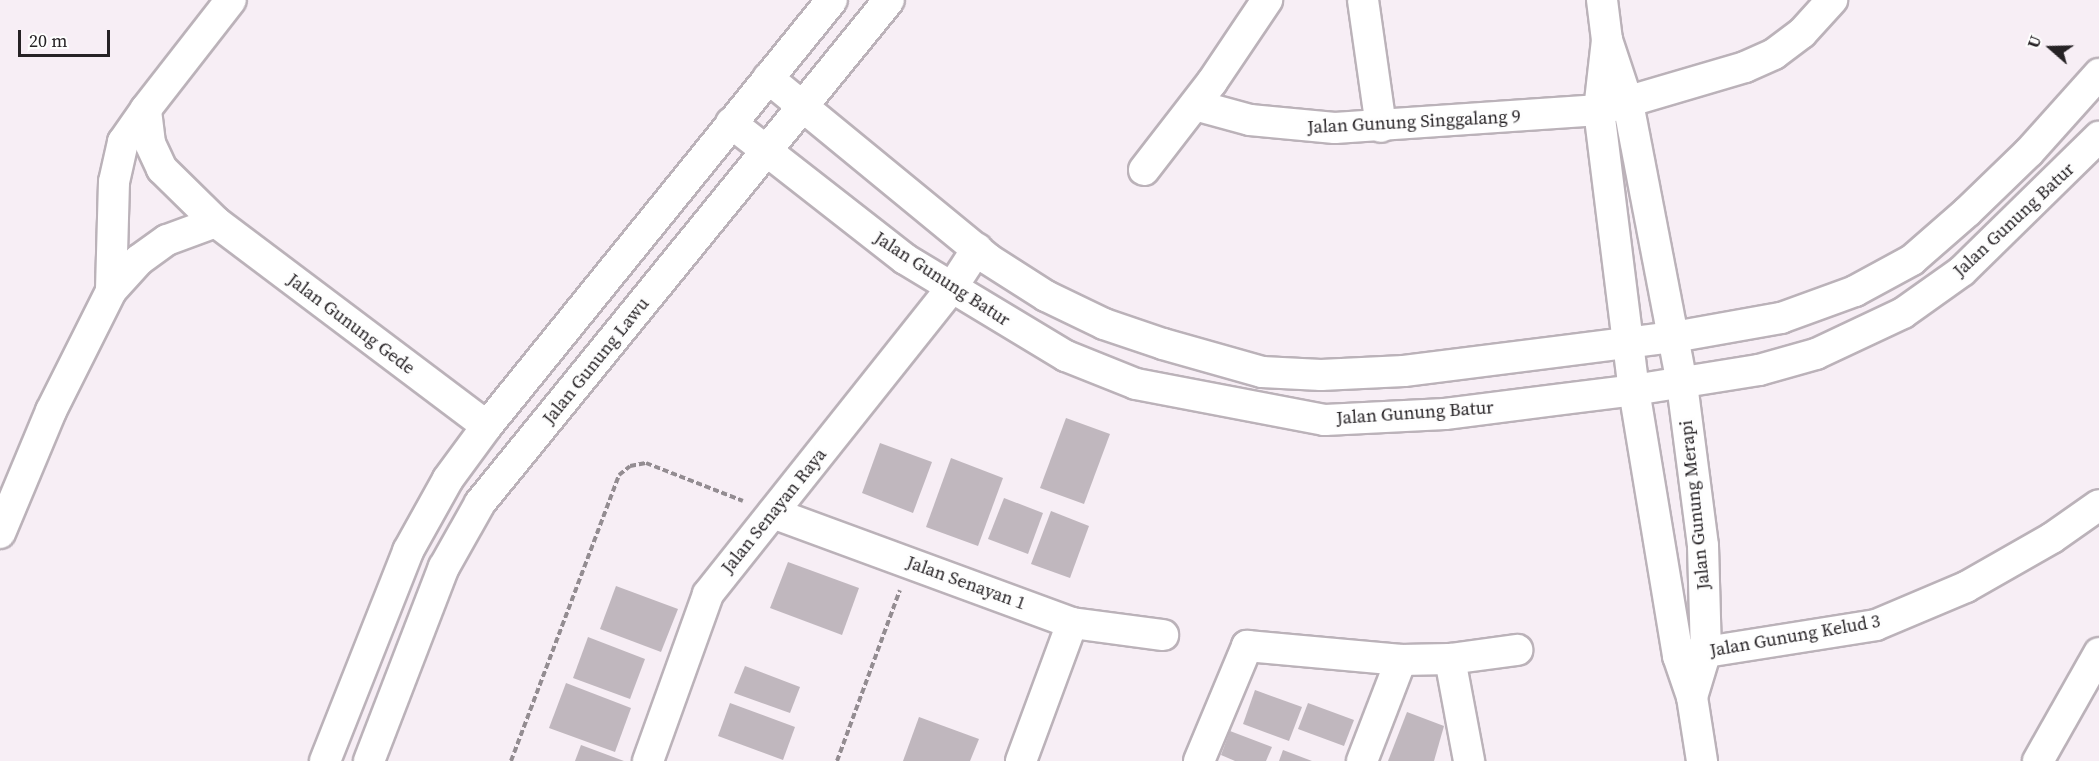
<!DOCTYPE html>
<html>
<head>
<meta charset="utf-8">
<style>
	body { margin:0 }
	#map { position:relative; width:2099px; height:761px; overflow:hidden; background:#f7eef5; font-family:"Source Serif 4",serif }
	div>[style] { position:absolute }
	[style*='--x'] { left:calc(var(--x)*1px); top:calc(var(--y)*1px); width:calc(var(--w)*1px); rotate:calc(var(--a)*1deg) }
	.building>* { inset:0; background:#c0b7be }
	.path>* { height:4px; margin-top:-2px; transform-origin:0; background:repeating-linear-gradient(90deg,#938c91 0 6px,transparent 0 9px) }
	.roads { filter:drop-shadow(2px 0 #bbb2b9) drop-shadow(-2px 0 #bbb2b9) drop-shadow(0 2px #bbb2b9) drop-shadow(0 -2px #bbb2b9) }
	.street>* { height:30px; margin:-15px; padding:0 15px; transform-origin:15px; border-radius:15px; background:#fff }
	span { translate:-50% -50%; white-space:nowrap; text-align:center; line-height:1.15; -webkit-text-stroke:6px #fefefe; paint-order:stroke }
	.street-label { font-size:18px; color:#262225 }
	.north { position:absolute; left:2021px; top:18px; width:60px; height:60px; -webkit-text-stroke:4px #fefefe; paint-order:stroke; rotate:290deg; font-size:16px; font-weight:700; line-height:24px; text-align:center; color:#262225 }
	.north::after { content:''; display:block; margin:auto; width:21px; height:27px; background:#262225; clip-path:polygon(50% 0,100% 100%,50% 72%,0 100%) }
	.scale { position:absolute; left:18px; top:30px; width:92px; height:27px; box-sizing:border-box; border:3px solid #262225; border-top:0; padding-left:8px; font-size:18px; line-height:21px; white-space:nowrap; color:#262225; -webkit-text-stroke:4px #fefefe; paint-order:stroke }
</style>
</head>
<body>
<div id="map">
	<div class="building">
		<i style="clip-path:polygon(1066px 418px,1110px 434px,1084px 504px,1040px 488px)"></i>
		<i style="clip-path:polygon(880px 443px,932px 462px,913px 513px,862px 493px)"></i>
		<i style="clip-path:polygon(951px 458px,1003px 478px,978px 546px,926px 527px)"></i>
		<i style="clip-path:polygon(1004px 498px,1043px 513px,1028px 554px,988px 539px)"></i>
		<i style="clip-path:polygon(1051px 511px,1089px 526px,1070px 578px,1031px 564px)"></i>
		<i style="clip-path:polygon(788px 562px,859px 588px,842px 635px,770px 608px)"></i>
		<i style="clip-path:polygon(616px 586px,678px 609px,661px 652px,600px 629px)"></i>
		<i style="clip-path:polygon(588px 637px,645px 659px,630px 699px,573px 678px)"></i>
		<i style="clip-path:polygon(745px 666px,800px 687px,790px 713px,734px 693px)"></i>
		<i style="clip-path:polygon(566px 683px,631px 708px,615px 752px,549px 728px)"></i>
		<i style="clip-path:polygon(1255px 690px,1302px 707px,1289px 741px,1243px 724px)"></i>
		<i style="clip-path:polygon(730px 703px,795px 727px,783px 760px,718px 736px)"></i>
		<i style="clip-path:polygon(1308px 703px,1354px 720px,1344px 746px,1298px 729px)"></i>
		<i style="clip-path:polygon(1407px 712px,1444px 726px,1434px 761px,1388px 761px)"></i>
		<i style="clip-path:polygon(919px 717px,979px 739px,970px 761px,903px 761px)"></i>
		<i style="clip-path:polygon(1230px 731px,1272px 747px,1266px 761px,1235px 761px,1221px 755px)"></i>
		<i style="clip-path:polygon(581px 745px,624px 761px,575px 761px)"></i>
		<i style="clip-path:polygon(1283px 750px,1312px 761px,1279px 761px)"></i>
	</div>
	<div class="path">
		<i style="--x:511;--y:761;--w:306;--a:-69.3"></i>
		<i style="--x:619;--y:475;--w:14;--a:-39"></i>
		<i style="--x:630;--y:466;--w:16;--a:-11"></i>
		<i style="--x:646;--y:463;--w:104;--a:21.4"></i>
		<i style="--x:837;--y:761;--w:182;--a:-69.8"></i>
	</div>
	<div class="roads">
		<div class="street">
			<i style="--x:1363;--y:0;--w:128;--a:81.9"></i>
			<i style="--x:1602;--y:0;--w:40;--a:82.9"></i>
			<i style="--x:1607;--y:40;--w:66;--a:71.6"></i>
			<i style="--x:1628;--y:103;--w:286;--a:79.1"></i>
			<i style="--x:1682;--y:384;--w:163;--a:82.6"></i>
			<i style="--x:1703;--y:546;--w:105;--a:88.4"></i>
			<i style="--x:1706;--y:651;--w:48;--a:106.9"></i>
			<i style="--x:1607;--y:40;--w:70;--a:96.5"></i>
			<i style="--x:1599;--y:110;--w:282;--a:82.9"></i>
			<i style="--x:1634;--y:390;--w:270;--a:80.6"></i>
			<i style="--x:1678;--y:656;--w:43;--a:71.1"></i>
			<i style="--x:1692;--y:697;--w:65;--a:81.1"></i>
			<i style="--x:768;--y:78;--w:285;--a:39.4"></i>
			<i style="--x:988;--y:259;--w:69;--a:32.5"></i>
			<i style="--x:1046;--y:296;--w:64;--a:25.8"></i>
			<i style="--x:1104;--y:324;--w:62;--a:18.7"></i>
			<i style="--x:1163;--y:344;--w:103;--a:15.8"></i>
			<i style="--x:1262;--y:372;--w:59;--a:2.9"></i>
			<i style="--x:1321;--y:375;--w:83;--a:-2.8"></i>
			<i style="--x:1404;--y:371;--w:272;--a:-7.2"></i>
			<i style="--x:1674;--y:337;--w:109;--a:-10.1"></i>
			<i style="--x:1781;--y:318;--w:79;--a:-20"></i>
			<i style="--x:1855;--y:291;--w:65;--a:-28.5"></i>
			<i style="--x:1912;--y:260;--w:73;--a:-41.1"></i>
			<i style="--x:1967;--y:212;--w:86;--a:-44.1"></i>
			<i style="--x:2029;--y:152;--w:105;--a:-48.1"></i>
			<i style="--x:1195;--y:105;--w:57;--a:15.3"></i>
			<i style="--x:1250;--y:120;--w:85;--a:5.4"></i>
			<i style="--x:1335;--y:128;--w:265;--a:-3.9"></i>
			<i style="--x:1599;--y:110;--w:152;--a:-16.4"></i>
			<i style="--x:1745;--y:67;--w:32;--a:-24"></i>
			<i style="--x:1774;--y:54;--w:35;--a:-37"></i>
			<i style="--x:1802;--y:33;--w:45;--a:-47.7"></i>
			<i style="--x:146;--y:109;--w:138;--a:-52.1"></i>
			<i style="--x:731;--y:123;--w:221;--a:38"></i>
			<i style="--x:905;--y:259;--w:188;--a:31.1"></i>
			<i style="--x:1066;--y:356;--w:75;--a:21.8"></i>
			<i style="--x:1136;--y:384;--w:192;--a:10.8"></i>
			<i style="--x:1325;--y:420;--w:120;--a:-2.9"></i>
			<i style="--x:1445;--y:414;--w:191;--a:-7.2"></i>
			<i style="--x:1634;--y:390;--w:127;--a:-9.1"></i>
			<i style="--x:1759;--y:370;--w:59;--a:-15.7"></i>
			<i style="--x:1816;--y:354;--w:96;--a:-25.2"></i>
			<i style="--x:1903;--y:313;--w:72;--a:-35.4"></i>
			<i style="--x:1962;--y:271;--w:192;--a:-44.4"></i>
			<i style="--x:1144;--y:170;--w:111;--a:-52.3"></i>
			<i style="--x:1212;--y:82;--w:99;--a:-56.1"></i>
			<i style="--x:216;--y:222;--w:339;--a:37"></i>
			<i style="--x:773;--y:513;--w:319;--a:20.2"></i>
			<i style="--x:1072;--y:623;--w:92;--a:7.5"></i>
			<i style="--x:0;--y:533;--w:132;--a:-67.3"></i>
			<i style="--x:51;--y:411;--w:134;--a:-63.4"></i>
			<i style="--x:111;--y:291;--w:42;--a:-47.9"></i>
			<i style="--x:139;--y:260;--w:34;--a:-36"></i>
			<i style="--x:167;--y:240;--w:52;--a:-20.2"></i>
			<i style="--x:216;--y:222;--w:76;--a:-135.5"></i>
			<i style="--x:162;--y:169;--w:29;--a:-115"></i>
			<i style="--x:150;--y:143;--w:34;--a:-97"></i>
			<i style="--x:146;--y:109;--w:40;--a:124.9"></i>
			<i style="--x:123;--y:142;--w:41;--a:102.7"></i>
			<i style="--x:114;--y:182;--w:109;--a:91.6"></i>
			<i style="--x:1687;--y:655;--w:191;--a:-9"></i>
			<i style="--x:1876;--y:625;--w:98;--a:-22.9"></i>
			<i style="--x:1966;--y:587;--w:99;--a:-29.7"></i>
			<i style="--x:2052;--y:538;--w:57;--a:-35.1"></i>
			<i style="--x:1450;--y:659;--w:104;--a:79.4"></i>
			<i style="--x:325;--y:761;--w:226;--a:-68.4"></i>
			<i style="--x:408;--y:551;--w:82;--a:-60.9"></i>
			<i style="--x:448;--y:479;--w:66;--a:-53.7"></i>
			<i style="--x:487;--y:426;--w:548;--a:-51"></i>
			<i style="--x:369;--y:761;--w:208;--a:-68.9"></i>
			<i style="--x:444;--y:567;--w:73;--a:-60.6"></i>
			<i style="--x:480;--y:503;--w:648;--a:-50.88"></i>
			<i style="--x:648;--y:761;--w:177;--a:-70.2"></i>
			<i style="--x:708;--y:594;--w:390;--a:-51.5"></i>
			<i style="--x:951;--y:289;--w:48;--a:-57"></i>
			<i style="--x:1021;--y:761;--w:147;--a:-69.7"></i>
			<i style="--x:1199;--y:761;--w:125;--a:-67.3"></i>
			<i style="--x:1247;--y:646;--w:155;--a:5.2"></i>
			<i style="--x:1401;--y:660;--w:49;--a:-1.2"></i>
			<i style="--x:1450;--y:659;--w:68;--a:-7.7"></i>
			<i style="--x:1362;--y:761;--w:108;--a:-68.9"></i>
			<i style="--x:2038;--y:761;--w:124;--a:-60.5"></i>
		</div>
	</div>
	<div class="street-label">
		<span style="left:1414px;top:122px;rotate:-3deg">Jalan Gunung Singgalang 9</span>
		<span style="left:2014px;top:220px;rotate:-43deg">Jalan Gunung Batur</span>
		<span style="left:942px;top:279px;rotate:33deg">Jalan Gunung Batur</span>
		<span style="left:351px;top:324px;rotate:37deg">Jalan Gunung Gede</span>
		<span style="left:596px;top:361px;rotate:-51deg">Jalan Gunung Lawu</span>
		<span style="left:1415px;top:413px;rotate:-4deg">Jalan Gunung Batur</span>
		<span style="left:1695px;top:505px;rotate:-96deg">Jalan Gunung Merapi</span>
		<span style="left:774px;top:511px;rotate:-51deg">Jalan Senayan Raya</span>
		<span style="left:966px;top:583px;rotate:20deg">Jalan Senayan 1</span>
		<span style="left:1795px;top:636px;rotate:-10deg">Jalan Gunung Kelud 3</span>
	</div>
	<div class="north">U</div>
	<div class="scale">20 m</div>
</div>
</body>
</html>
